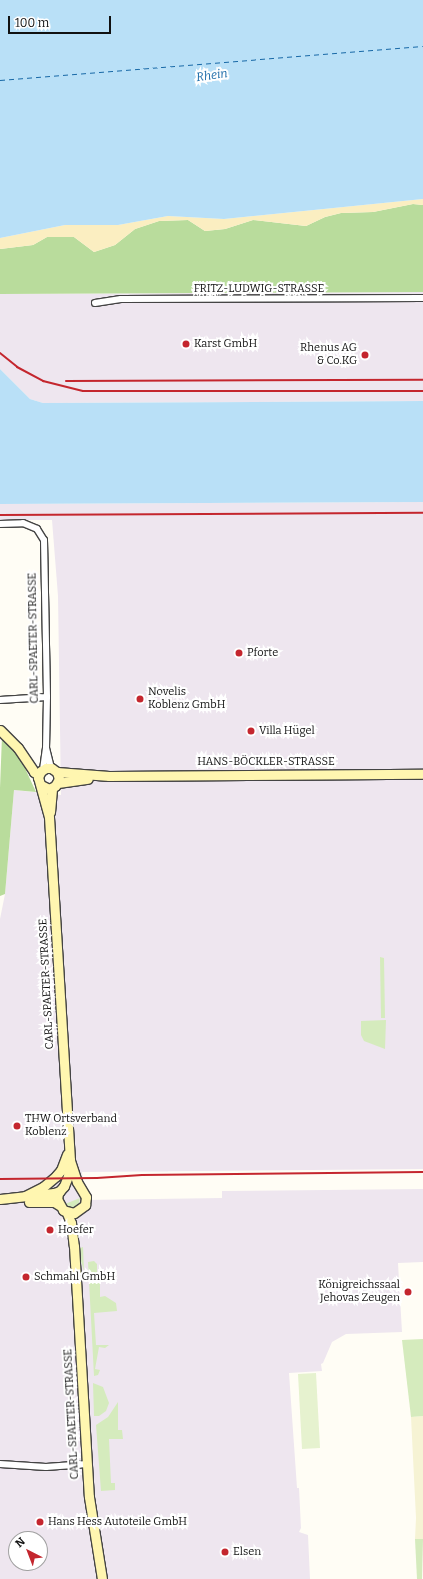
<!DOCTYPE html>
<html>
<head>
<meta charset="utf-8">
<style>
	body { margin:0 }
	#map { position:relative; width:423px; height:1579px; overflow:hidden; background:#fffdf5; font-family:Bitter,serif }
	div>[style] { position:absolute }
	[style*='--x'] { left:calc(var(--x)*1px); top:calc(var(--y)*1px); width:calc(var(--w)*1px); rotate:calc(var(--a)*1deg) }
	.industrial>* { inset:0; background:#eee6ef }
	.farmland>* { inset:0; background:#f6f3d4 }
	.green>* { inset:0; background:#d5ebbd }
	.forest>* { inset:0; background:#b9dc9c }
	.sand>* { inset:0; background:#fbeec1 }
	.pitch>* { inset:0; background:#e6f2cf }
	.water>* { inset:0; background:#b9e0f7 }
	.ferry>* { height:1px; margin-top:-0.5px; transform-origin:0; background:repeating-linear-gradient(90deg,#1768a6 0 5px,transparent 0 9px) }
	.roads { filter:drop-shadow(1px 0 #444) drop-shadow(-1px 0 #444) drop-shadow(0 1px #444) drop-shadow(0 -1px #444) }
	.street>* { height:6px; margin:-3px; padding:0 3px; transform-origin:3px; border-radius:3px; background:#fff }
	.secondary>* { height:9px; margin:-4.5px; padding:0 4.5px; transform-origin:4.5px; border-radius:4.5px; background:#fff6b0 }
	.rail>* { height:2px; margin:-1px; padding:0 1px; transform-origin:1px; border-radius:1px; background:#c4262e }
	.dots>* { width:11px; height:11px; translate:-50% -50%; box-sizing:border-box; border:2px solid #fff; border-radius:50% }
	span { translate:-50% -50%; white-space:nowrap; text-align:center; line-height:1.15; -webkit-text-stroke:4px #fff; paint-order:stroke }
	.street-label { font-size:11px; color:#111 }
	.poi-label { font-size:11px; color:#111 }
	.left { translate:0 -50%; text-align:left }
	.right { translate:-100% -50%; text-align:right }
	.water-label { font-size:12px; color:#1768a6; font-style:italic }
	.north { position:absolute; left:8px; top:1531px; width:40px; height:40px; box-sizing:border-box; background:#fff; border:1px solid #a0a0a0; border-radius:50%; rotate:318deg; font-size:11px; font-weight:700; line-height:16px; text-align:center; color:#111 }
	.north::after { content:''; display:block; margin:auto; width:14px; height:18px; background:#c4262e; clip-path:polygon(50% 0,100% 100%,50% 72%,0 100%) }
	.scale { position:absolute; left:8px; top:16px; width:103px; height:18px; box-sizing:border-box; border:2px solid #111; border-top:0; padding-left:5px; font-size:12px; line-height:14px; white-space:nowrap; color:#111; -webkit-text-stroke:3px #fff; paint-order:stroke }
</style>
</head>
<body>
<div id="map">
	<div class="industrial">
		<i style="clip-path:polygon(423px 292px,423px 401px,43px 403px,30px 399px,0 369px,0 294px)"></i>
		<i style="clip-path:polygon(evenodd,423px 502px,423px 1169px,82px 1172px,85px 1200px,222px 1198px,222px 1191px,423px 1189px,423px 1262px,398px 1263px,402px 1332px,346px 1334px,332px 1342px,323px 1363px,321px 1364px,322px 1371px,289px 1373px,297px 1488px,299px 1488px,301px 1528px,299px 1532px,308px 1535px,310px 1579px,0 1579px,0 919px,5px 894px,14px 790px,61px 795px,58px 596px,52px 520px,0 520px,0 504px,423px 502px,16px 1539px,40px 1539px,40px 1563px,16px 1563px,16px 1539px)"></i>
	</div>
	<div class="farmland">
		<i style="clip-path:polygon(423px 1416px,423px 1539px,415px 1539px,416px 1518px,411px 1417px)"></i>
	</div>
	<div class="green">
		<i style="clip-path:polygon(380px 957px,384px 958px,385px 1018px,381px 1018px)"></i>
		<i style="clip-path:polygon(386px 1020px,385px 1049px,364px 1041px,361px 1035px,361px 1021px)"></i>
		<i style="clip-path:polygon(80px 1198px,79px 1203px,74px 1207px,69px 1207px,65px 1204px)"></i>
		<i style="clip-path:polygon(83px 1247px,84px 1271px,79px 1255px,80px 1248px)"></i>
		<i style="clip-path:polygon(94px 1261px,97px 1264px,97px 1274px,105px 1273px,105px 1281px,100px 1282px,100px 1297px,105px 1296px,116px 1303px,117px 1311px,94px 1313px,96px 1345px,109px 1345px,105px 1348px,99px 1347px,95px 1369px,100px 1370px,98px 1375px,94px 1376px,88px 1262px)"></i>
		<i style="clip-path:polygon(423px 1339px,423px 1416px,411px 1417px,402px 1340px)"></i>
		<i style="clip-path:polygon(93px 1383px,103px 1387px,109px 1403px,106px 1411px,99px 1416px,94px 1416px)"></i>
		<i style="clip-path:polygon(118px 1402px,118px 1430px,122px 1430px,123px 1439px,109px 1439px,111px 1483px,115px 1483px,115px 1490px,101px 1491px,96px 1425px,108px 1417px)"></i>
		<i style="clip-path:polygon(415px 1539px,423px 1539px,422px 1579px,417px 1579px)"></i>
	</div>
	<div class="forest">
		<i style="clip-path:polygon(413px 204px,423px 205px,423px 292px,0 294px,0 249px,33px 245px,47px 237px,74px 237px,94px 252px,115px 245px,135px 229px,159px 221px,188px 220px,205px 231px,225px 229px,253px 220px,306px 226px,325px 217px,341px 213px,373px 212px)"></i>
		<i style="clip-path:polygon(2px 736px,12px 746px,24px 766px,36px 792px,14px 790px,5px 894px,0 896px,0 788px)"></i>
	</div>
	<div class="sand">
		<i style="clip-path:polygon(423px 199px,423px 205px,413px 204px,373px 212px,341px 213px,325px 217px,306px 226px,253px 220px,225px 229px,205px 231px,188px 220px,159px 221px,135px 229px,115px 245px,94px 252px,74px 237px,47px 237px,33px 245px,0 249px,0 238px,65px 225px,118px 225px,168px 216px,224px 219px)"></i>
	</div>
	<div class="pitch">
		<i style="clip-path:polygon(316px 1373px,320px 1448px,302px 1449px,298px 1374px)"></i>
	</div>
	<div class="water">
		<i style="clip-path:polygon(0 0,423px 0,423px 199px,224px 219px,168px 216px,118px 225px,65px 225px,0 238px)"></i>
		<i style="clip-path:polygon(0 369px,30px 399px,43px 403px,423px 401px,423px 502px,0 504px)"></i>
	</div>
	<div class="ferry">
		<i style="--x:0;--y:80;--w:424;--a:-4.6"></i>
	</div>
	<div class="roads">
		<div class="street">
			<i style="--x:95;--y:303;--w:26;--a:-9"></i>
			<i style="--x:121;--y:299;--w:302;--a:-0.2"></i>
			<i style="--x:0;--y:524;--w:23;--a:-2"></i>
			<i style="--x:23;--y:523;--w:15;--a:23"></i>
			<i style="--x:37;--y:529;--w:13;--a:58"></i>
			<i style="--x:44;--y:540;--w:157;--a:88.9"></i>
			<i style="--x:47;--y:697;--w:51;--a:91.1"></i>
			<i style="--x:46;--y:748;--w:21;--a:98"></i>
			<i style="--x:0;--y:700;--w:47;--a:-3.7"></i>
			<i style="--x:46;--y:748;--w:21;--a:76"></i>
			<i style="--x:0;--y:1464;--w:46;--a:3.7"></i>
			<i style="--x:46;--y:1467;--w:41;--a:-4.2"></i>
		</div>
		<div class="secondary">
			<i style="--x:0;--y:730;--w:25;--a:45"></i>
			<i style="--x:18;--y:748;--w:29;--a:56"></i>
			<i style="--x:34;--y:772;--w:4;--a:27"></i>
			<i style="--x:57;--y:772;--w:52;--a:4.4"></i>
			<i style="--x:109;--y:776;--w:314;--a:-0.4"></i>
			<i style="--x:58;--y:783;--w:30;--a:-8"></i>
			<i style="--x:41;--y:785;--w:9;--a:27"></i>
			<i style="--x:49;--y:789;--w:7;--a:-27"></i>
			<i style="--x:55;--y:786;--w:8;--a:-60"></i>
			<i style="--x:59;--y:779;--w:7;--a:-106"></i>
			<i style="--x:57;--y:772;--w:7;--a:-146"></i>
			<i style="--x:51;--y:768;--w:5;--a:180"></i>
			<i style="--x:46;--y:768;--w:6;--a:149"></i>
			<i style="--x:41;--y:771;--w:7;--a:117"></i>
			<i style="--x:38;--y:777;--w:41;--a:74.6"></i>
			<i style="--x:49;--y:817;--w:344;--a:86.5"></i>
			<i style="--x:70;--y:1160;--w:16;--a:97"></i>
			<i style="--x:68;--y:1176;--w:11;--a:112"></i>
			<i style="--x:64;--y:1186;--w:9;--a:131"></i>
			<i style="--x:58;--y:1193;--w:6;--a:99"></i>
			<i style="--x:57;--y:1199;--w:13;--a:61"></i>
			<i style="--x:63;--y:1210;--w:11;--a:15"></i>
			<i style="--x:74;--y:1213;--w:14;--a:-36"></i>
			<i style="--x:85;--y:1205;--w:8;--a:-83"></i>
			<i style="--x:86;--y:1197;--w:17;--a:-121"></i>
			<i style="--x:77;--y:1182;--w:23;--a:-108"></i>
			<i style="--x:50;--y:812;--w:24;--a:-85"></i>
			<i style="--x:25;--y:1196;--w:20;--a:-27"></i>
			<i style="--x:43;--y:1187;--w:17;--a:-40"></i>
			<i style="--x:56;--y:1176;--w:8;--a:-50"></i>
			<i style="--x:61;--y:1170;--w:17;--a:-69"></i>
			<i style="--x:0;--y:1199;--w:54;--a:-6.3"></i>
			<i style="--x:54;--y:1193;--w:6;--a:-18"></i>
			<i style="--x:29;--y:1202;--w:25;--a:0"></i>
			<i style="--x:54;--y:1202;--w:6;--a:31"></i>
			<i style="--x:67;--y:1213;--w:11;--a:68"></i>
			<i style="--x:71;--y:1223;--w:23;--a:83"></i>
			<i style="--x:74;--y:1246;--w:251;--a:86.6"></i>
			<i style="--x:89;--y:1497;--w:83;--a:81"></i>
		</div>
	</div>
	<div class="rail">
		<i style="--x:0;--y:353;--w:22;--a:39"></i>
		<i style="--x:17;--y:367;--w:30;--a:28"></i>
		<i style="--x:43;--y:381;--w:41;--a:14"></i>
		<i style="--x:83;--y:391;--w:340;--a:0"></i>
		<i style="--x:66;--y:381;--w:357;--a:-0.2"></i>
		<i style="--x:0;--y:515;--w:423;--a:-0.3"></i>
		<i style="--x:0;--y:1179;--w:97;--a:-0.6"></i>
		<i style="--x:97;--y:1178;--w:45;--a:-3.8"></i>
		<i style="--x:142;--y:1175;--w:281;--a:-0.6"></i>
	</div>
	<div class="dots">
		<i style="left:186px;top:344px;background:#c4262e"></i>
		<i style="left:365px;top:355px;background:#c4262e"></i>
		<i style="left:239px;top:653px;background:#c4262e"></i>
		<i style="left:140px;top:699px;background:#c4262e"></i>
		<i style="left:251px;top:731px;background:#c4262e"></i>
		<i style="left:17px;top:1126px;background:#c4262e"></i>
		<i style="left:50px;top:1230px;background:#c4262e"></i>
		<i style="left:26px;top:1277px;background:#c4262e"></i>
		<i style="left:408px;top:1292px;background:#c4262e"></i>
		<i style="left:40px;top:1522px;background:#c4262e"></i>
		<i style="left:225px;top:1552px;background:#c4262e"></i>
	</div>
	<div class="street-label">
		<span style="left:259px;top:289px">FRITZ-LUDWIG-STRASSE</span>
		<span style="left:34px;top:638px;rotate:-91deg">CARL-SPAETER-STRASSE</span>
		<span style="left:266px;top:762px">HANS-BÖCKLER-STRASSE</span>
		<span style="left:47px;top:984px;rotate:-93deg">CARL-SPAETER-STRASSE</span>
		<span style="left:72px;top:1414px;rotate:-93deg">CARL-SPAETER-STRASSE</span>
	</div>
	<div class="poi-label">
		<span class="left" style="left:194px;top:344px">Karst GmbH</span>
		<span class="right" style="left:357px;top:355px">Rhenus AG<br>&amp; Co.KG</span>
		<span class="left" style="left:247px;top:653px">Pforte</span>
		<span class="left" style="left:148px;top:699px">Novelis<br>Koblenz GmbH</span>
		<span class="left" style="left:259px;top:731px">Villa Hügel</span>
		<span class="left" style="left:25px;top:1126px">THW Ortsverband<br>Koblenz</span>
		<span class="left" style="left:58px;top:1230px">Hoefer</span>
		<span class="left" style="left:34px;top:1277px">Schmahl GmbH</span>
		<span class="right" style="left:400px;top:1292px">Königreichssaal<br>Jehovas Zeugen</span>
		<span class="left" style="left:48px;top:1522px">Hans Hess Autoteile GmbH</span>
		<span class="left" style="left:233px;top:1552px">Elsen</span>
	</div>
	<div class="water-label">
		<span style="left:212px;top:76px;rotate:-8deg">Rhein</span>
	</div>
	<div class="north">N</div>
	<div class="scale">100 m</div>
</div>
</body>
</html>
